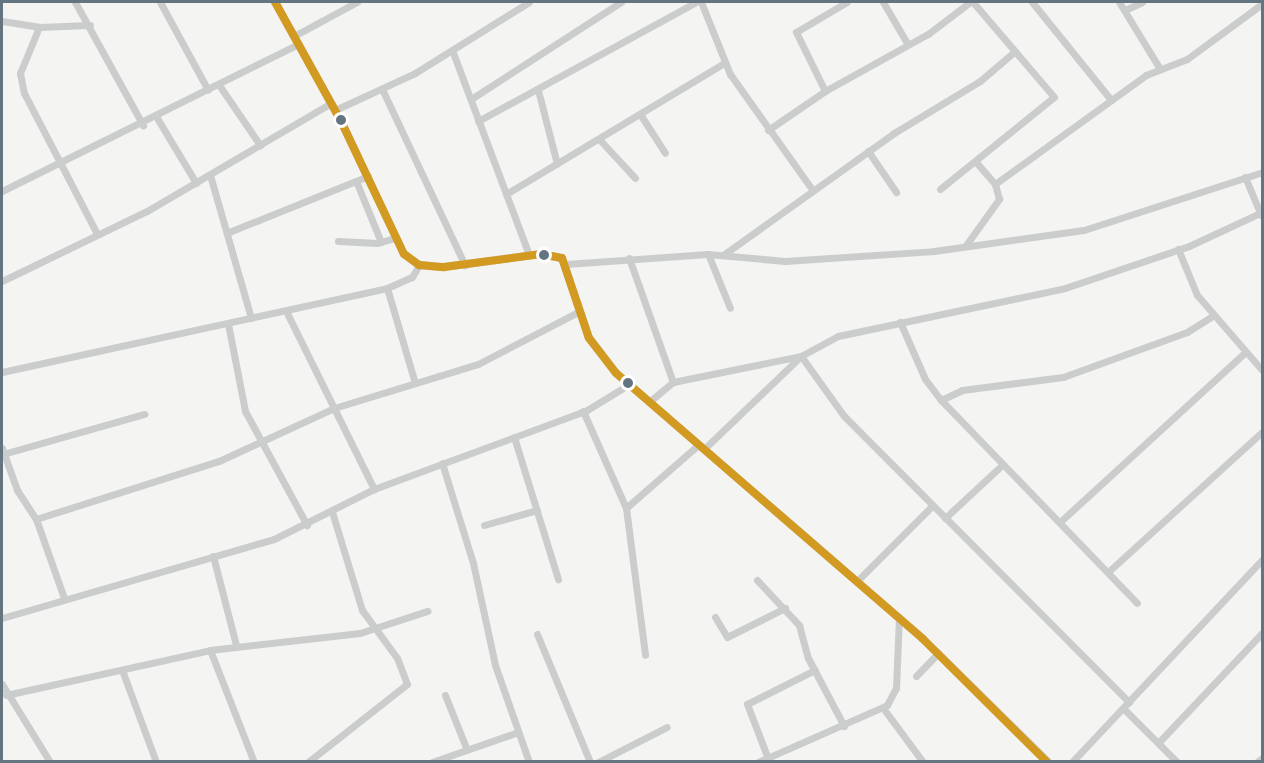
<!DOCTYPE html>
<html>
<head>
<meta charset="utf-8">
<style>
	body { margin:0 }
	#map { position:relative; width:1264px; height:763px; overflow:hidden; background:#f4f4f2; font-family:Overpass,sans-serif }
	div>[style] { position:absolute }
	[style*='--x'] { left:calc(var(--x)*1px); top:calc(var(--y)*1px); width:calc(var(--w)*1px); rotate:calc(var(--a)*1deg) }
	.minor>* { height:7px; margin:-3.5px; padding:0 3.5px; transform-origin:3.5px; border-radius:3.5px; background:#cbcdcd }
	.tertiary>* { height:8px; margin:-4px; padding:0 4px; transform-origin:4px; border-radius:4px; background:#cbcdcd }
	.bus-1>* { height:8px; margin:-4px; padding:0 4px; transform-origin:4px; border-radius:4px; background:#d29a20 }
	.dots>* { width:16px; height:16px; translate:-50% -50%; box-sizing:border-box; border:3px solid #fff; border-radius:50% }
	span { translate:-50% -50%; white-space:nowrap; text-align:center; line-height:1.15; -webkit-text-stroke:6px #fff; paint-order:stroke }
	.frame { position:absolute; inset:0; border:3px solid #647582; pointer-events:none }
</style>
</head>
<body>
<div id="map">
	<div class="minor">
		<i style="--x:75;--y:2;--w:141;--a:61.1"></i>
		<i style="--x:160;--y:2;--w:100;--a:61.4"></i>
		<i style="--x:701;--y:2;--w:78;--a:68.1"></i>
		<i style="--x:730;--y:74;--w:143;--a:54.6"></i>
		<i style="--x:883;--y:2;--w:48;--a:59.7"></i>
		<i style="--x:1032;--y:2;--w:126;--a:51.1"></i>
		<i style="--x:1119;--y:2;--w:79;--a:58.5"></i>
		<i style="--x:1125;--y:10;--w:19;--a:-25"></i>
		<i style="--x:2;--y:21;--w:37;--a:9"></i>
		<i style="--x:39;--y:27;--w:51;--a:-2.2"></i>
		<i style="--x:39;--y:27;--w:50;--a:112.4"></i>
		<i style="--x:20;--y:73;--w:20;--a:79"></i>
		<i style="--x:24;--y:93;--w:159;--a:62.6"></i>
		<i style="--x:294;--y:36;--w:72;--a:-28.4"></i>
		<i style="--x:452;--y:50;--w:219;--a:69.4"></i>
		<i style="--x:219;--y:85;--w:73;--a:55.7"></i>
		<i style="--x:382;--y:89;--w:195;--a:64.8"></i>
		<i style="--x:538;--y:90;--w:76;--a:75.6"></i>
		<i style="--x:825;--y:91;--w:66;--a:-116.2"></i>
		<i style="--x:796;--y:32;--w:59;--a:-30.5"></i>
		<i style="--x:471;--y:99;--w:179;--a:-32.9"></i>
		<i style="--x:335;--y:110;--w:88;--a:-24.8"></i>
		<i style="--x:415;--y:73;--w:134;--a:-31.9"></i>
		<i style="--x:640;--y:114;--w:46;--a:57.3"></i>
		<i style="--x:157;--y:118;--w:76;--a:59"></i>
		<i style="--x:478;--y:121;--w:248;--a:-28.6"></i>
		<i style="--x:768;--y:130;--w:69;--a:-34.4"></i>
		<i style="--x:825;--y:91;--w:118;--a:-29"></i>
		<i style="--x:928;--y:34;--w:53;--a:-37.3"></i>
		<i style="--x:599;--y:139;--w:53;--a:47.3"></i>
		<i style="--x:868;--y:151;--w:50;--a:55.7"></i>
		<i style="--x:210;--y:175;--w:149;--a:74"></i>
		<i style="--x:1245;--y:177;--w:41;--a:67.2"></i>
		<i style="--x:356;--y:181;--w:66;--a:67.7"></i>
		<i style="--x:995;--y:184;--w:186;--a:-35.8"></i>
		<i style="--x:1146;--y:75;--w:44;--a:-21.3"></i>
		<i style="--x:1187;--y:59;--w:93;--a:-36.3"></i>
		<i style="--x:940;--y:189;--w:146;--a:-38.9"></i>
		<i style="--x:1054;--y:97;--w:125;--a:-130.5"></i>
		<i style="--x:2;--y:191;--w:330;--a:-26.4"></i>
		<i style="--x:506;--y:194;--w:254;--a:-31"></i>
		<i style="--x:229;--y:232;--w:150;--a:-21.9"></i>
		<i style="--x:338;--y:241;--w:39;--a:3"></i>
		<i style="--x:377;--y:243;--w:19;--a:-16"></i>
		<i style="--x:966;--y:245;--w:57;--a:-54.3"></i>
		<i style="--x:999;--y:199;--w:16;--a:-105"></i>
		<i style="--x:995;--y:184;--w:30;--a:-131"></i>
		<i style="--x:1178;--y:249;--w:50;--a:67.6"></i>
		<i style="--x:1197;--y:295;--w:99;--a:49.1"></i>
		<i style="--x:708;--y:254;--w:58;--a:67.8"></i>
		<i style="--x:723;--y:255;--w:210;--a:-35.5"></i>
		<i style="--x:894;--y:133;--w:100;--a:-31.2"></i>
		<i style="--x:980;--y:81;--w:46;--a:-40.6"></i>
		<i style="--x:629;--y:258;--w:132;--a:70.5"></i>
		<i style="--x:566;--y:264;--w:142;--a:-4"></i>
		<i style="--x:708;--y:254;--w:77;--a:5.2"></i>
		<i style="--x:785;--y:261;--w:149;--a:-3.8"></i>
		<i style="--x:934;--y:251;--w:151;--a:-8"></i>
		<i style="--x:1084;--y:230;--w:187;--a:-18"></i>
		<i style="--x:2;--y:281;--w:161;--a:-25.8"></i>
		<i style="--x:147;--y:211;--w:213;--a:-30.4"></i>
		<i style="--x:387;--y:288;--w:99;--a:73.6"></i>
		<i style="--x:286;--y:311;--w:199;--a:63.7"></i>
		<i style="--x:900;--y:322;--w:62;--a:66.3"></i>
		<i style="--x:925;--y:379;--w:26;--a:53"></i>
		<i style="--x:941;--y:400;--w:282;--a:46"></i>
		<i style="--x:228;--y:324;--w:89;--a:78.9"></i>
		<i style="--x:245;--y:411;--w:130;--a:61.5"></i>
		<i style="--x:2;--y:372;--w:394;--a:-12.3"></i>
		<i style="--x:387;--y:288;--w:27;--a:-24"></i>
		<i style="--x:412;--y:277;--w:14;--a:-60"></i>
		<i style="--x:941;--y:400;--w:23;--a:-25"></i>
		<i style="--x:962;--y:390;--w:102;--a:-7.3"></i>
		<i style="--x:1063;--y:377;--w:132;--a:-19.9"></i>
		<i style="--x:1187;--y:332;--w:31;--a:-32"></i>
		<i style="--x:649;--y:402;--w:31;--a:-40"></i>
		<i style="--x:673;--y:382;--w:131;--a:-11.5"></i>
		<i style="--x:801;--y:356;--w:74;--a:54.4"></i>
		<i style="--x:844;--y:416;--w:404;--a:45.1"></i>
		<i style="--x:583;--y:411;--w:106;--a:66.1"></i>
		<i style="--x:626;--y:508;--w:148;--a:82.6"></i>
		<i style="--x:514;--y:437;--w:149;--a:72.8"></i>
		<i style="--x:2;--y:448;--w:45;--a:70.3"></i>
		<i style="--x:17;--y:490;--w:35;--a:57"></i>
		<i style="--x:36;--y:519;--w:84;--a:70.5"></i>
		<i style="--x:704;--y:449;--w:134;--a:-43.8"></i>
		<i style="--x:801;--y:356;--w:42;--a:-28.4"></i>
		<i style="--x:838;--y:336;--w:232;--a:-11.9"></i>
		<i style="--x:1065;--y:288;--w:131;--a:-18.7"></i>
		<i style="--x:1189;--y:246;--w:78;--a:-24.9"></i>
		<i style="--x:3;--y:454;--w:147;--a:-15.8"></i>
		<i style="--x:442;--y:463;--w:105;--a:72.8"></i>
		<i style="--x:473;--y:563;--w:104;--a:77.8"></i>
		<i style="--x:495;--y:665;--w:103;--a:70.7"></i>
		<i style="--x:626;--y:508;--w:96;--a:-41.2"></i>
		<i style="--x:945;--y:518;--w:76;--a:-42.9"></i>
		<i style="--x:36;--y:519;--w:192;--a:-17.6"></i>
		<i style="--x:219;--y:461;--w:127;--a:-24.7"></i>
		<i style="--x:334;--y:408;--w:151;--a:-17"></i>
		<i style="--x:478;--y:364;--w:113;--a:-27.5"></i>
		<i style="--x:1061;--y:521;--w:247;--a:-42.5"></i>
		<i style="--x:484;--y:525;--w:55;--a:-15.8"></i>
		<i style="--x:213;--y:556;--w:92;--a:75.5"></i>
		<i style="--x:1108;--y:572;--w:208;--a:-42.3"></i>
		<i style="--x:757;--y:580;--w:62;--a:47"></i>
		<i style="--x:799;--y:625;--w:34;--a:75"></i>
		<i style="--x:808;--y:658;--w:77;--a:62.1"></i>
		<i style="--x:858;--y:580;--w:105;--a:-45"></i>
		<i style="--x:715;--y:617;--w:23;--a:59"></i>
		<i style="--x:727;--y:637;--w:65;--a:-26.6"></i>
		<i style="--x:2;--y:618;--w:283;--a:-16.2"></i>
		<i style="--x:274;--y:539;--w:112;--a:-26.6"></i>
		<i style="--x:374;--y:489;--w:227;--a:-20.3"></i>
		<i style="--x:587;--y:410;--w:48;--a:-31.4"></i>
		<i style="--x:537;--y:634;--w:139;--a:67.5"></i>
		<i style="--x:210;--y:650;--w:120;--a:68.6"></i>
		<i style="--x:122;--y:670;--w:98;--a:69.7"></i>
		<i style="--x:916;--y:676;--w:32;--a:-46"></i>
		<i style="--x:2;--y:684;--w:92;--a:58.4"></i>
		<i style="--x:6;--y:695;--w:209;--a:-12.4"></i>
		<i style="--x:210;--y:650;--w:151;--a:-6.5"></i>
		<i style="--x:360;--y:633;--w:71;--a:-18.2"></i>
		<i style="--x:445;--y:695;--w:59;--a:68.2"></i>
		<i style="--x:883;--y:708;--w:67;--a:53.5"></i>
		<i style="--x:1124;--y:709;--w:75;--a:45"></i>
		<i style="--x:1159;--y:742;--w:150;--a:-46.6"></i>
		<i style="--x:767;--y:756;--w:56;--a:-111"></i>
		<i style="--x:747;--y:704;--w:76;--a:-26.6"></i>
		<i style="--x:308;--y:762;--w:126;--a:-38.2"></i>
		<i style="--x:407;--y:684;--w:28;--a:-111"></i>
		<i style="--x:397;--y:658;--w:59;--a:-126.1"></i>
		<i style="--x:362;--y:610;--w:102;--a:-107"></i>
		<i style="--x:432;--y:762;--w:91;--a:-19.2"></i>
		<i style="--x:598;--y:762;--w:77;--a:-26.9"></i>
		<i style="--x:758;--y:762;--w:141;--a:-23.8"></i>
		<i style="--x:887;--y:705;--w:19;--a:-62"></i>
		<i style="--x:896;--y:688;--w:71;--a:-87.6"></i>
		<i style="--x:1072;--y:762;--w:277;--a:-46.8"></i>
		<i style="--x:1257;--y:762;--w:6;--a:-39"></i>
	</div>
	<div class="tertiary">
		<i style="--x:275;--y:2;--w:136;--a:61"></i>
		<i style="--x:341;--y:121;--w:147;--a:64.7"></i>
		<i style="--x:404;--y:254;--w:19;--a:36"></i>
		<i style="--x:419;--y:265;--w:25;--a:5"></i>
		<i style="--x:444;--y:267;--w:98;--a:-7.6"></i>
		<i style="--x:541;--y:254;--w:21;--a:11"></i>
		<i style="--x:562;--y:258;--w:84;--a:71.4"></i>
		<i style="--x:589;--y:338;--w:44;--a:52.4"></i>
		<i style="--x:616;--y:373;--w:406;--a:40.9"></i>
		<i style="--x:923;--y:639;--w:175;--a:44.5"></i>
	</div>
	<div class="bus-1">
		<i style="--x:275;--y:2;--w:136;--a:61"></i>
		<i style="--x:341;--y:121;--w:147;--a:64.7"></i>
		<i style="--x:404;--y:254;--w:19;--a:36"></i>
		<i style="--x:419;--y:265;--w:25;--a:5"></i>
		<i style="--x:444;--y:267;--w:98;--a:-7.6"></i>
		<i style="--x:541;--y:254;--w:21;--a:11"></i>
		<i style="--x:562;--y:258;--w:84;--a:71.4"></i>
		<i style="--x:589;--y:338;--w:44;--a:52.4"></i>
		<i style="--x:616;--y:373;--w:406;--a:40.9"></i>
		<i style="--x:923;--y:639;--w:175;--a:44.8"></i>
	</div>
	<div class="dots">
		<i style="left:341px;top:120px;background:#647582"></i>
		<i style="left:544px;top:255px;background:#647582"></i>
		<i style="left:628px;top:383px;background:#647582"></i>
	</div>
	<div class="frame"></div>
</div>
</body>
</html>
